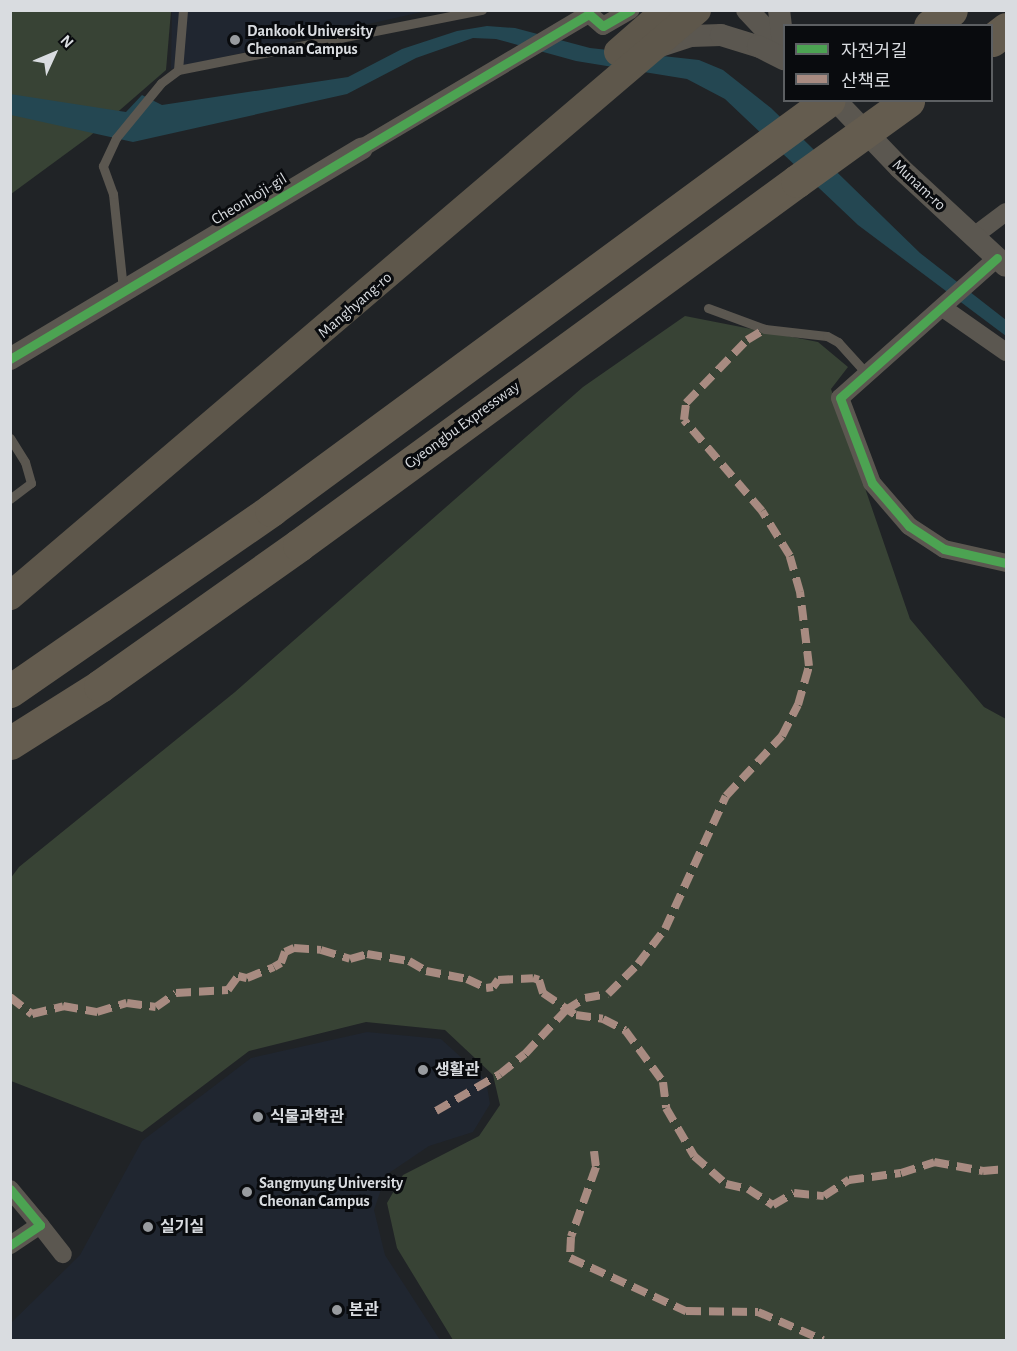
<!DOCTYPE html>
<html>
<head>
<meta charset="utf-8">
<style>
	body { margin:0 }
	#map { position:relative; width:1017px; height:1351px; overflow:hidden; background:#202326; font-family:"Alegreya Sans","Noto Sans KR",sans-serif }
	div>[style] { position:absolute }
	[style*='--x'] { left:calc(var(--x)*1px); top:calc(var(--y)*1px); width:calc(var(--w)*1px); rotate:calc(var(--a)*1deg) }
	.built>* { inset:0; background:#202630 }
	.green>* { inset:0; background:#384335 }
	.water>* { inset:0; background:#244752 }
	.service>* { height:9px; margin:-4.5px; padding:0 4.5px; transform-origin:4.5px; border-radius:4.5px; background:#5b5750 }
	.minor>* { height:18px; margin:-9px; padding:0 9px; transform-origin:9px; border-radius:9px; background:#5b5750 }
	.tertiary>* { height:22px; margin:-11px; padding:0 11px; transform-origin:11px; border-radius:11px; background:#5b5750 }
	.primary>* { height:28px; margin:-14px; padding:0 14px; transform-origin:14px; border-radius:14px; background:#5e574b }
	.motorway>* { height:33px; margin:-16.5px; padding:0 16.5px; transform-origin:16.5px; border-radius:16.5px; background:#645c4f }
	.motorway-bridge>* { height:33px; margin:-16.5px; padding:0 16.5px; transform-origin:16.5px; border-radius:16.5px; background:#645c4f }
	.quiet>* { height:8px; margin-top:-4px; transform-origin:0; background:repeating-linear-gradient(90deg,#a88b81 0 15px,transparent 0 23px) }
	.cycleway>* { height:9px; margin:-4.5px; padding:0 4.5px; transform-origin:4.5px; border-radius:4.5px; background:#4ca352 }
	.dots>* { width:16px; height:16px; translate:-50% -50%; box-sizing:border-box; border:3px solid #090b0e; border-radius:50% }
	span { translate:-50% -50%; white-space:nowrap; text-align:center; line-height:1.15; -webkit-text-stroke:6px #090b0e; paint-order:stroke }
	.poi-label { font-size:16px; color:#d9dce0; font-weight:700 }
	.left { translate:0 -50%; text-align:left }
	.street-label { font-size:16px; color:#d9dce0 }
	.frame { position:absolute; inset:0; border:12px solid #d9dce0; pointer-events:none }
	.legend { position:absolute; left:783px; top:24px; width:210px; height:78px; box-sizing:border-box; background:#090b0e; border:2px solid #5c5f62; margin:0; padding:8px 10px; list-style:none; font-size:18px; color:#d9dce0 }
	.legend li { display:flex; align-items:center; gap:12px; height:30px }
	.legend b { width:30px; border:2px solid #5c5f62 }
	.north { position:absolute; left:24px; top:24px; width:60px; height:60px; -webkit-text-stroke:4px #090b0e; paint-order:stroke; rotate:46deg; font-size:16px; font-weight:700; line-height:24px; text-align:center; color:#d9dce0 }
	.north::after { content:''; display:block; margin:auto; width:21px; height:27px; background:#d9dce0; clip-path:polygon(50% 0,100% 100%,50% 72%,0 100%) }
</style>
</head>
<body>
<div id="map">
	<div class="built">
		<i style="clip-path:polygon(172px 11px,426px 11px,171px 69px)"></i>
		<i style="clip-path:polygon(367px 1032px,441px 1039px,486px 1080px,490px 1104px,473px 1132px,429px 1146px,386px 1175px,374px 1210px,385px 1255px,440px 1340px,11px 1340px,11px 1323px,80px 1255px,142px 1141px,251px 1058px)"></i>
	</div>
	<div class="green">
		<i style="clip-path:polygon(11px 11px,171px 11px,166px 70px,90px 136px,11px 194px)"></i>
		<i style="clip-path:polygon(685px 316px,818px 342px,848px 367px,831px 389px,910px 619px,984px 707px,1006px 719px,1006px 1340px,453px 1340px,397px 1248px,387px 1203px,403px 1175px,479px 1136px,500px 1105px,493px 1075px,445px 1030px,366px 1022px,249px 1051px,142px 1132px,11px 1081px,10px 879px,19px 867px,235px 692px,583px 387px)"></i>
	</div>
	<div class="water">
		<i style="clip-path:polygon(487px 26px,515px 28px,590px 48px,699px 60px,723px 70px,771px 108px,920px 253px,1006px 320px,1006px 336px,858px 225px,725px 99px,687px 79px,576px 61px,496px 39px,473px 38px,416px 58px,347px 94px,133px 142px,11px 115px,10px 94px,126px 112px,142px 95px,162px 105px,348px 77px,402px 49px,457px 31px)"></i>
	</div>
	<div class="service">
		<i style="--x:178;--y:70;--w:60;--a:-85.2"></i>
		<i style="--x:123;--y:289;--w:96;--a:-96"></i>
		<i style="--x:113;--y:194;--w:30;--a:-110"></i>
		<i style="--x:103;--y:166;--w:31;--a:-65"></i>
		<i style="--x:116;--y:138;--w:71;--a:-50.7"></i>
		<i style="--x:161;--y:83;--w:21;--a:-37"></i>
		<i style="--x:178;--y:70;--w:310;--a:-11.2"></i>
		<i style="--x:708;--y:308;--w:61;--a:20.2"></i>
		<i style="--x:765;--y:329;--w:62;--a:6.4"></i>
		<i style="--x:827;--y:336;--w:13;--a:29"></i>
		<i style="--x:838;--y:342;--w:43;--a:47.8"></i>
		<i style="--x:10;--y:438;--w:28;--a:58"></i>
		<i style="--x:25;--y:462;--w:22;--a:74"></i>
		<i style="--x:31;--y:483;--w:26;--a:143"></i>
	</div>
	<div class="minor">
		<i style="--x:362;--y:148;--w:264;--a:-30.6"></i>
		<i style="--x:589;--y:14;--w:18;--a:41"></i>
		<i style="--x:603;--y:26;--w:32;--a:-30"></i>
		<i style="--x:974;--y:236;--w:40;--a:-37"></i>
		<i style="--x:997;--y:258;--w:210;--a:138.3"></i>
		<i style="--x:840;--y:398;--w:91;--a:69.4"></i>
		<i style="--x:872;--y:483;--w:57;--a:49.3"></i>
		<i style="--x:909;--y:526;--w:42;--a:33.3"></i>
		<i style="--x:944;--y:549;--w:64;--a:12.7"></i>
		<i style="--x:943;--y:308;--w:77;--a:34.9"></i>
		<i style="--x:10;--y:1189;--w:47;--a:50.2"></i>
		<i style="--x:40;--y:1225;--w:36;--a:146"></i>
		<i style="--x:40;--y:1225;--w:37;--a:52"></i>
	</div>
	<div class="tertiary">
		<i style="--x:747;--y:10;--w:54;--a:46.5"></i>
		<i style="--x:779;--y:10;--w:38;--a:83"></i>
		<i style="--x:657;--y:47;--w:36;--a:-18"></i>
		<i style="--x:691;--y:36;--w:30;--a:-2"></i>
		<i style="--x:721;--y:35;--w:39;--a:17"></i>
		<i style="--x:758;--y:46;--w:29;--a:27"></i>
		<i style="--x:835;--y:100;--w:94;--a:46.3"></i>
		<i style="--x:900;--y:168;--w:144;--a:42.8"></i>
		<i style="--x:10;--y:359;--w:410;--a:-30.9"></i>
	</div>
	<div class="primary">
		<i style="--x:618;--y:52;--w:64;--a:-41.2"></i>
		<i style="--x:10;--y:596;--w:903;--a:-40.46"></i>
	</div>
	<div class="motorway">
		<i style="--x:930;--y:26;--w:26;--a:-37"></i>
		<i style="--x:992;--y:40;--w:18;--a:-38"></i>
		<i style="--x:10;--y:691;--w:318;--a:-34.7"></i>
		<i style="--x:271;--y:510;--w:692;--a:-36.31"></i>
		<i style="--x:10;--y:743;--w:107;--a:-32.3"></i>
		<i style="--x:100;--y:686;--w:244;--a:-35.3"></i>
		<i style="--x:299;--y:545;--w:617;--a:-36.16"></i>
	</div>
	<div class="motorway-bridge">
		<i style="--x:797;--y:181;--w:137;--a:-35.8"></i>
	</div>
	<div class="quiet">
		<i style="--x:10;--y:997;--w:28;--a:38"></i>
		<i style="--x:32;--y:1014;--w:32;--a:-14"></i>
		<i style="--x:63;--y:1006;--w:35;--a:10"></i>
		<i style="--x:97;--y:1012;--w:31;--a:-17"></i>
		<i style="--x:127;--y:1003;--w:29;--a:8"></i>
		<i style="--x:156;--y:1007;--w:24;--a:-35"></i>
		<i style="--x:176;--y:993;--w:52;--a:-3.3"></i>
		<i style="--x:228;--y:990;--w:17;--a:-54"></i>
		<i style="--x:238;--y:976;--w:9;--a:13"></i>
		<i style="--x:247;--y:978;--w:29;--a:-22"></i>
		<i style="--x:274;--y:967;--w:8;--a:-30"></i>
		<i style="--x:281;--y:963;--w:12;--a:-70"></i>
		<i style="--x:285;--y:952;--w:10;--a:-24"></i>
		<i style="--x:294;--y:948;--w:27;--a:4"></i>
		<i style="--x:321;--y:950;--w:30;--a:17"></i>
		<i style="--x:350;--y:959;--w:18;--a:-16"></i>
		<i style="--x:367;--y:954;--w:43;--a:9.5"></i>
		<i style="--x:409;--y:961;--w:20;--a:30"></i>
		<i style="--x:426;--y:971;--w:42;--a:11"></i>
		<i style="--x:467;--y:979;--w:21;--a:25"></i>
		<i style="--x:486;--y:988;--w:7;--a:-8"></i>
		<i style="--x:493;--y:987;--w:9;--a:-54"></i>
		<i style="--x:498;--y:980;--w:35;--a:-3"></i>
		<i style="--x:533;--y:978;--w:6;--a:18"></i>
		<i style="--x:539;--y:980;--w:14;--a:73"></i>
		<i style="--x:543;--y:993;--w:40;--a:34"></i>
		<i style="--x:576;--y:1015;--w:27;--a:8"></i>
		<i style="--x:603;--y:1019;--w:25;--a:27"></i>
		<i style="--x:625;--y:1030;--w:64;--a:53.8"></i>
		<i style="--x:663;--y:1082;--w:26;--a:83"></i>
		<i style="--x:666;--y:1108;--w:56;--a:59.7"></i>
		<i style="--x:694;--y:1156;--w:43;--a:41.2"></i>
		<i style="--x:726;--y:1184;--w:23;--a:13"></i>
		<i style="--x:748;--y:1189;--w:30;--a:33"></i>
		<i style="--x:773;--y:1205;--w:24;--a:-30"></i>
		<i style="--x:794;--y:1193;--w:30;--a:6"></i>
		<i style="--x:824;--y:1196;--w:30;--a:-33"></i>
		<i style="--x:849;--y:1180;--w:52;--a:-7.7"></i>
		<i style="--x:901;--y:1173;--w:35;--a:-18"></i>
		<i style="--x:934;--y:1162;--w:50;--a:10.4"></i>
		<i style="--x:983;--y:1171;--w:23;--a:-5"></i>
		<i style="--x:436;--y:1111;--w:74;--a:-30"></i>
		<i style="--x:500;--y:1074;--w:32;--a:-39"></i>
		<i style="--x:525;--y:1054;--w:60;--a:-47"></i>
		<i style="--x:566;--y:1010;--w:22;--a:-32"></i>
		<i style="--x:585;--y:998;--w:23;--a:-10"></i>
		<i style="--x:608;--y:994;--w:42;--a:-45"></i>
		<i style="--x:638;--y:964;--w:44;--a:-52.4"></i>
		<i style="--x:665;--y:929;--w:146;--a:-65.4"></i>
		<i style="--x:726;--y:796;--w:82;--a:-47"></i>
		<i style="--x:782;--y:736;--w:35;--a:-63"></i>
		<i style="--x:798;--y:705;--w:41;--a:-74.2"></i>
		<i style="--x:809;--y:666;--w:75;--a:-96.9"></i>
		<i style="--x:800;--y:592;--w:37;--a:-106"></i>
		<i style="--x:790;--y:556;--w:53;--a:-121.9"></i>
		<i style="--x:762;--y:511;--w:120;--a:-130.6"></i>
		<i style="--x:684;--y:420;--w:17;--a:-83"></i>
		<i style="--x:686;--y:403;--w:88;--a:-45.9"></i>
		<i style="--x:747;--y:340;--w:21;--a:-31"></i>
		<i style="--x:594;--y:1151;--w:16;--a:83"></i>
		<i style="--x:596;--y:1167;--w:74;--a:109.7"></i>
		<i style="--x:571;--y:1237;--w:21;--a:93"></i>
		<i style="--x:570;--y:1258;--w:128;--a:24.6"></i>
		<i style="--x:686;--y:1311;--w:72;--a:0.8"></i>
		<i style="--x:758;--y:1312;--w:71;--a:23.3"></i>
	</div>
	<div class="cycleway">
		<i style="--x:997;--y:258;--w:210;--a:138.3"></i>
		<i style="--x:840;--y:398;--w:91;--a:69.4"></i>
		<i style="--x:872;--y:483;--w:57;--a:49.3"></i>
		<i style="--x:909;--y:526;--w:42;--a:33.3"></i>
		<i style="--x:944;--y:549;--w:64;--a:12.7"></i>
		<i style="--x:10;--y:359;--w:674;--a:-30.79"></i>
		<i style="--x:589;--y:14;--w:18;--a:41"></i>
		<i style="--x:603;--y:26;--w:32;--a:-30"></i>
		<i style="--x:10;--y:1189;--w:47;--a:50.2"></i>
		<i style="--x:40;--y:1225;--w:36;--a:146"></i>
	</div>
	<div class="dots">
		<i style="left:235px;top:40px;background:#989b9f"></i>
		<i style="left:423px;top:1070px;background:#989b9f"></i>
		<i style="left:258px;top:1117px;background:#989b9f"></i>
		<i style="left:247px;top:1192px;background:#989b9f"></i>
		<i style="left:148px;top:1227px;background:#989b9f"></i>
		<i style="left:337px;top:1310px;background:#989b9f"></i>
	</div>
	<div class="poi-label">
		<span class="left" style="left:247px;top:40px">Dankook University<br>Cheonan Campus</span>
		<span class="left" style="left:435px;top:1070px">생활관</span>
		<span class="left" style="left:270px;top:1117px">식물과학관</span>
		<span class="left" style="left:259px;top:1192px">Sangmyung University<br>Cheonan Campus</span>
		<span class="left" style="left:160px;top:1227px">실기실</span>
		<span class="left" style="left:349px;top:1310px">본관</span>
	</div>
	<div class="street-label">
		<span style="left:919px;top:185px;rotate:43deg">Munam-ro</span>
		<span style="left:249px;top:199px;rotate:-31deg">Cheonhoji-gil</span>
		<span style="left:355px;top:305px;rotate:-41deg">Manghyang-ro</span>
		<span style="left:462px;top:425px;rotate:-36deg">Gyeongbu Expressway</span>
	</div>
	<div class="frame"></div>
	<ul class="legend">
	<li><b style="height:8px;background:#4ca352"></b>자전거길</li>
	<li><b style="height:8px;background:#a88b81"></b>산책로</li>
	</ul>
	<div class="north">N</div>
</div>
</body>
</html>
